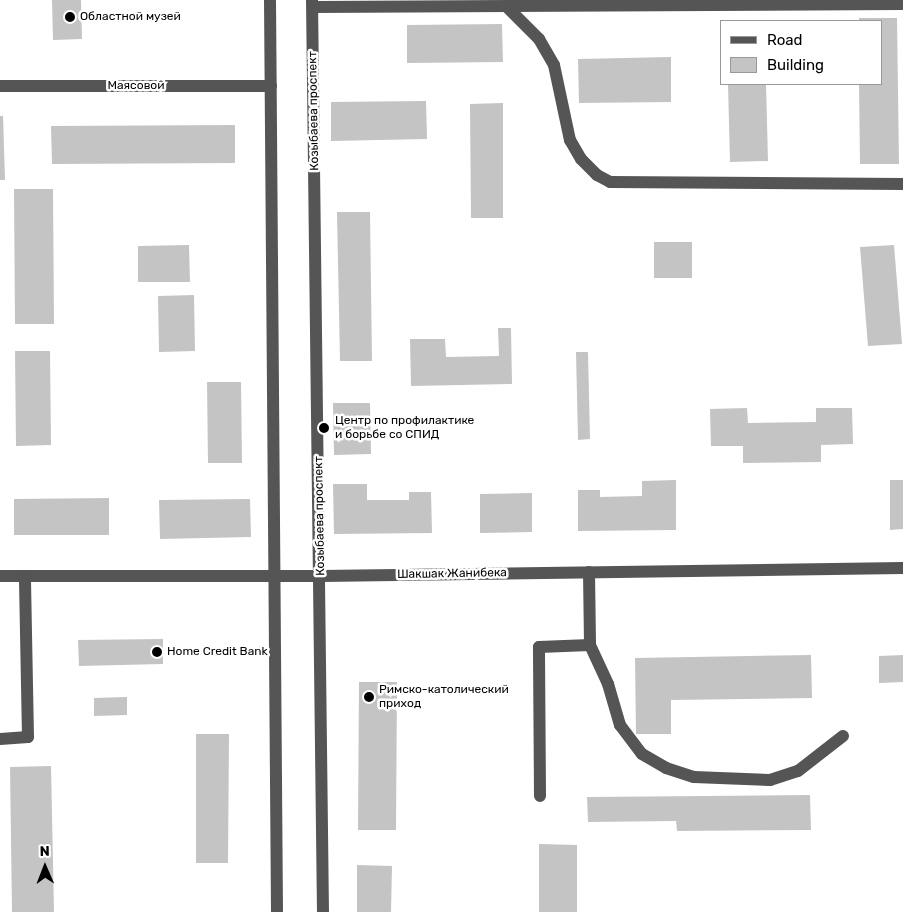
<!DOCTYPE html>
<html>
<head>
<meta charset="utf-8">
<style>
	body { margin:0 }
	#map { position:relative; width:903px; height:912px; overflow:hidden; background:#fff; font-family:Rubik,sans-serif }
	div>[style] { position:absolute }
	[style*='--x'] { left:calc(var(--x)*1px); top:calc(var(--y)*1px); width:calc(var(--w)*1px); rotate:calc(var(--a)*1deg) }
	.building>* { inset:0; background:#c4c4c4 }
	.minor>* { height:12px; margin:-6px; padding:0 6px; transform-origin:6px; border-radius:6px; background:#555 }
	.dots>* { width:14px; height:14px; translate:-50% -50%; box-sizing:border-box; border:2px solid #fff; border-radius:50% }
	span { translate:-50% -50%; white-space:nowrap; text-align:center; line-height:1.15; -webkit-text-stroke:5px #fff; paint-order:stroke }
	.poi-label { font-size:12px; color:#000 }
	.left { translate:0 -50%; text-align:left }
	.street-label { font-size:12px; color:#000 }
	.legend { position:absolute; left:720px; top:20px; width:162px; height:65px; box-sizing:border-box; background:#fff; border:1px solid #999; margin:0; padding:6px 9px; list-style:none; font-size:15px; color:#000 }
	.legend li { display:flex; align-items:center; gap:10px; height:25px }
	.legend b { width:25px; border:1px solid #999 }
	.north { position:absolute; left:20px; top:842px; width:50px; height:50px; -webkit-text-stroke:4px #fff; paint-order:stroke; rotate:359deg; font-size:14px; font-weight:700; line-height:20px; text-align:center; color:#000 }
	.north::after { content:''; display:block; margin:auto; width:18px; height:22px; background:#000; clip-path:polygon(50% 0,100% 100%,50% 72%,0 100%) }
</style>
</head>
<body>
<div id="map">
	<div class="building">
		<i style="clip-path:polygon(52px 0,81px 0,82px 39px,53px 40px)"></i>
		<i style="clip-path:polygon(859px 18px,897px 18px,899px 164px,860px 164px,859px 84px,882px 84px,882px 21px,859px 21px)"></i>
		<i style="clip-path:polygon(502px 24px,503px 62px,407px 63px,407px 25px)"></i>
		<i style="clip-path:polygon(671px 57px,671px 102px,579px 103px,578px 59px)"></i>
		<i style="clip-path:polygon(728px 84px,766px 84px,768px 161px,730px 162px)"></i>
		<i style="clip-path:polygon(426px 101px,427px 139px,331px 141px,331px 102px)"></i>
		<i style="clip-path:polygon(503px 103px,503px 218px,471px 218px,470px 104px)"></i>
		<i style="clip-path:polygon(0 116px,3px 116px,5px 180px,0 180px)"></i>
		<i style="clip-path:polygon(235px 125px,235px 163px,52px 164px,51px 126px)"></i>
		<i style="clip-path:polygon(14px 189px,53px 189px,54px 324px,15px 324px)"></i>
		<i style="clip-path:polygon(337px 212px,370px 212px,372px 361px,340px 361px)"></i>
		<i style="clip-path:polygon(654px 242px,692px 242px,692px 278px,654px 278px)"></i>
		<i style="clip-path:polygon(189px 245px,190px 282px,138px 282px,138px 246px)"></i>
		<i style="clip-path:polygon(894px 245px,902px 344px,868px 346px,860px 247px)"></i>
		<i style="clip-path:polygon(194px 295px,195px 351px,159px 352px,158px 296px)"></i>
		<i style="clip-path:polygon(498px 328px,511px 328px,512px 384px,411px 386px,410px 339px,445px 339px,446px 357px,499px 356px)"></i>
		<i style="clip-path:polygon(15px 351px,50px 351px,51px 445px,16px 446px)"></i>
		<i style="clip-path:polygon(576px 352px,588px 352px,590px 439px,578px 440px)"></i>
		<i style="clip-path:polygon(207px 382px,241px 382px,242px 463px,208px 463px)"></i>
		<i style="clip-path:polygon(333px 403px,370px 403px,371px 454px,334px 455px)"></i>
		<i style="clip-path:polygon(747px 408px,748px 423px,816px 422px,816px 408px,852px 408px,853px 444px,821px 445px,821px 462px,743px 463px,743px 446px,711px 446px,710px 409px)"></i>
		<i style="clip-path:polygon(676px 480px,676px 530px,578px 531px,578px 490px,600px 490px,600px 497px,642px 496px,642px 481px)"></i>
		<i style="clip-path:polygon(890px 480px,903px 480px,903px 529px,890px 530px)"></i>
		<i style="clip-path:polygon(333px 484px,367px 484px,367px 500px,409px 500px,409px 492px,431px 492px,432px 533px,334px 534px)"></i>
		<i style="clip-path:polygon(532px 493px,532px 532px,480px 533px,480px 494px)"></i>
		<i style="clip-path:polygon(109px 498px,109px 535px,14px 535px,14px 499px)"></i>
		<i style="clip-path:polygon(250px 499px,251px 537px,160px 539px,159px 500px)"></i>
		<i style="clip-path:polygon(163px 639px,163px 664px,79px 666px,78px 640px)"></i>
		<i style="clip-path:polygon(811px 655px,812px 698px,671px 700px,671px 734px,636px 734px,635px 658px)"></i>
		<i style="clip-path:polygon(903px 655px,903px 682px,879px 683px,879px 656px)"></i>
		<i style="clip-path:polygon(359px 682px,397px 682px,396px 830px,358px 830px)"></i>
		<i style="clip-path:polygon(127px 697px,127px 715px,94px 716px,94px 698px)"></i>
		<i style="clip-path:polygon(196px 734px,229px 734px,228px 863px,196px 863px)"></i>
		<i style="clip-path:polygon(51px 766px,54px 912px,12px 912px,10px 767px)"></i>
		<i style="clip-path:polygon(810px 795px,811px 830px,677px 831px,676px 821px,588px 822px,587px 797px)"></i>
		<i style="clip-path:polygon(539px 844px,577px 845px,577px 912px,539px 912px)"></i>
		<i style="clip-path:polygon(357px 865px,392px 866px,391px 912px,357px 912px)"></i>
	</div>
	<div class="minor">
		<i style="--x:270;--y:0;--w:912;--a:89.56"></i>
		<i style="--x:312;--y:0;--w:912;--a:89.31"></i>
		<i style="--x:506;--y:6;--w:47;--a:45"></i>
		<i style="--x:539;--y:39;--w:30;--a:60"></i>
		<i style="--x:554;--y:65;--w:77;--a:78"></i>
		<i style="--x:570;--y:140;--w:22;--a:60"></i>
		<i style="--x:581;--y:159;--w:23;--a:45"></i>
		<i style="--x:597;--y:175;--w:15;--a:28"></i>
		<i style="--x:610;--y:182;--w:293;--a:0.4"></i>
		<i style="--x:313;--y:7;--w:590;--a:-0.29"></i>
		<i style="--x:0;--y:86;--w:271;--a:0"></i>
		<i style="--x:589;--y:572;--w:73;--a:89.2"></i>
		<i style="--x:590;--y:645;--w:43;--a:65.2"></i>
		<i style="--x:608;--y:684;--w:43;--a:73.7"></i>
		<i style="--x:620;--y:725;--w:36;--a:53"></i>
		<i style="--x:642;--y:754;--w:28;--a:30"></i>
		<i style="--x:666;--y:768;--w:29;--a:18"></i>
		<i style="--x:694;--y:777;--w:76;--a:2.3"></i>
		<i style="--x:770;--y:780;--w:29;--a:-18"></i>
		<i style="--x:798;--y:771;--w:57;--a:-37.9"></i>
		<i style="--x:0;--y:576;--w:321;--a:0"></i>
		<i style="--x:321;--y:576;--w:582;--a:-0.79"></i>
		<i style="--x:0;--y:739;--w:28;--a:-4"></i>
		<i style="--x:28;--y:737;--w:161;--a:-91.1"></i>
		<i style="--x:540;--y:796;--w:149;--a:-90.4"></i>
		<i style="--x:539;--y:647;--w:51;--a:-2.2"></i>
	</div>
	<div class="dots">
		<i style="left:70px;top:17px;background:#000"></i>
		<i style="left:324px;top:428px;background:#000"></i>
		<i style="left:157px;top:652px;background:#000"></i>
		<i style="left:369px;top:697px;background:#000"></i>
	</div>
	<div class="poi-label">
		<span class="left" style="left:80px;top:17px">Областной музей</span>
		<span class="left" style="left:335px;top:428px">Центр по профилактике<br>и борьбе со СПИД</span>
		<span class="left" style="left:167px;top:652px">Home Credit Bank</span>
		<span class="left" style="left:379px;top:697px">Римско-католический<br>приход</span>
	</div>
	<div class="street-label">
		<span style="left:136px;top:86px">Маясовой</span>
		<span style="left:314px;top:111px;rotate:-91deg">Козыбаева проспект</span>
		<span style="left:320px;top:516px;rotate:-91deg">Козыбаева проспект</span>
		<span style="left:452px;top:574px;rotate:-1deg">Шакшак Жанибека</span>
	</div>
	<ul class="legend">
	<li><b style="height:6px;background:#555"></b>Road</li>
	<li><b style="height:14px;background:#c4c4c4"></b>Building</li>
	</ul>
	<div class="north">N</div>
</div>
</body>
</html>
